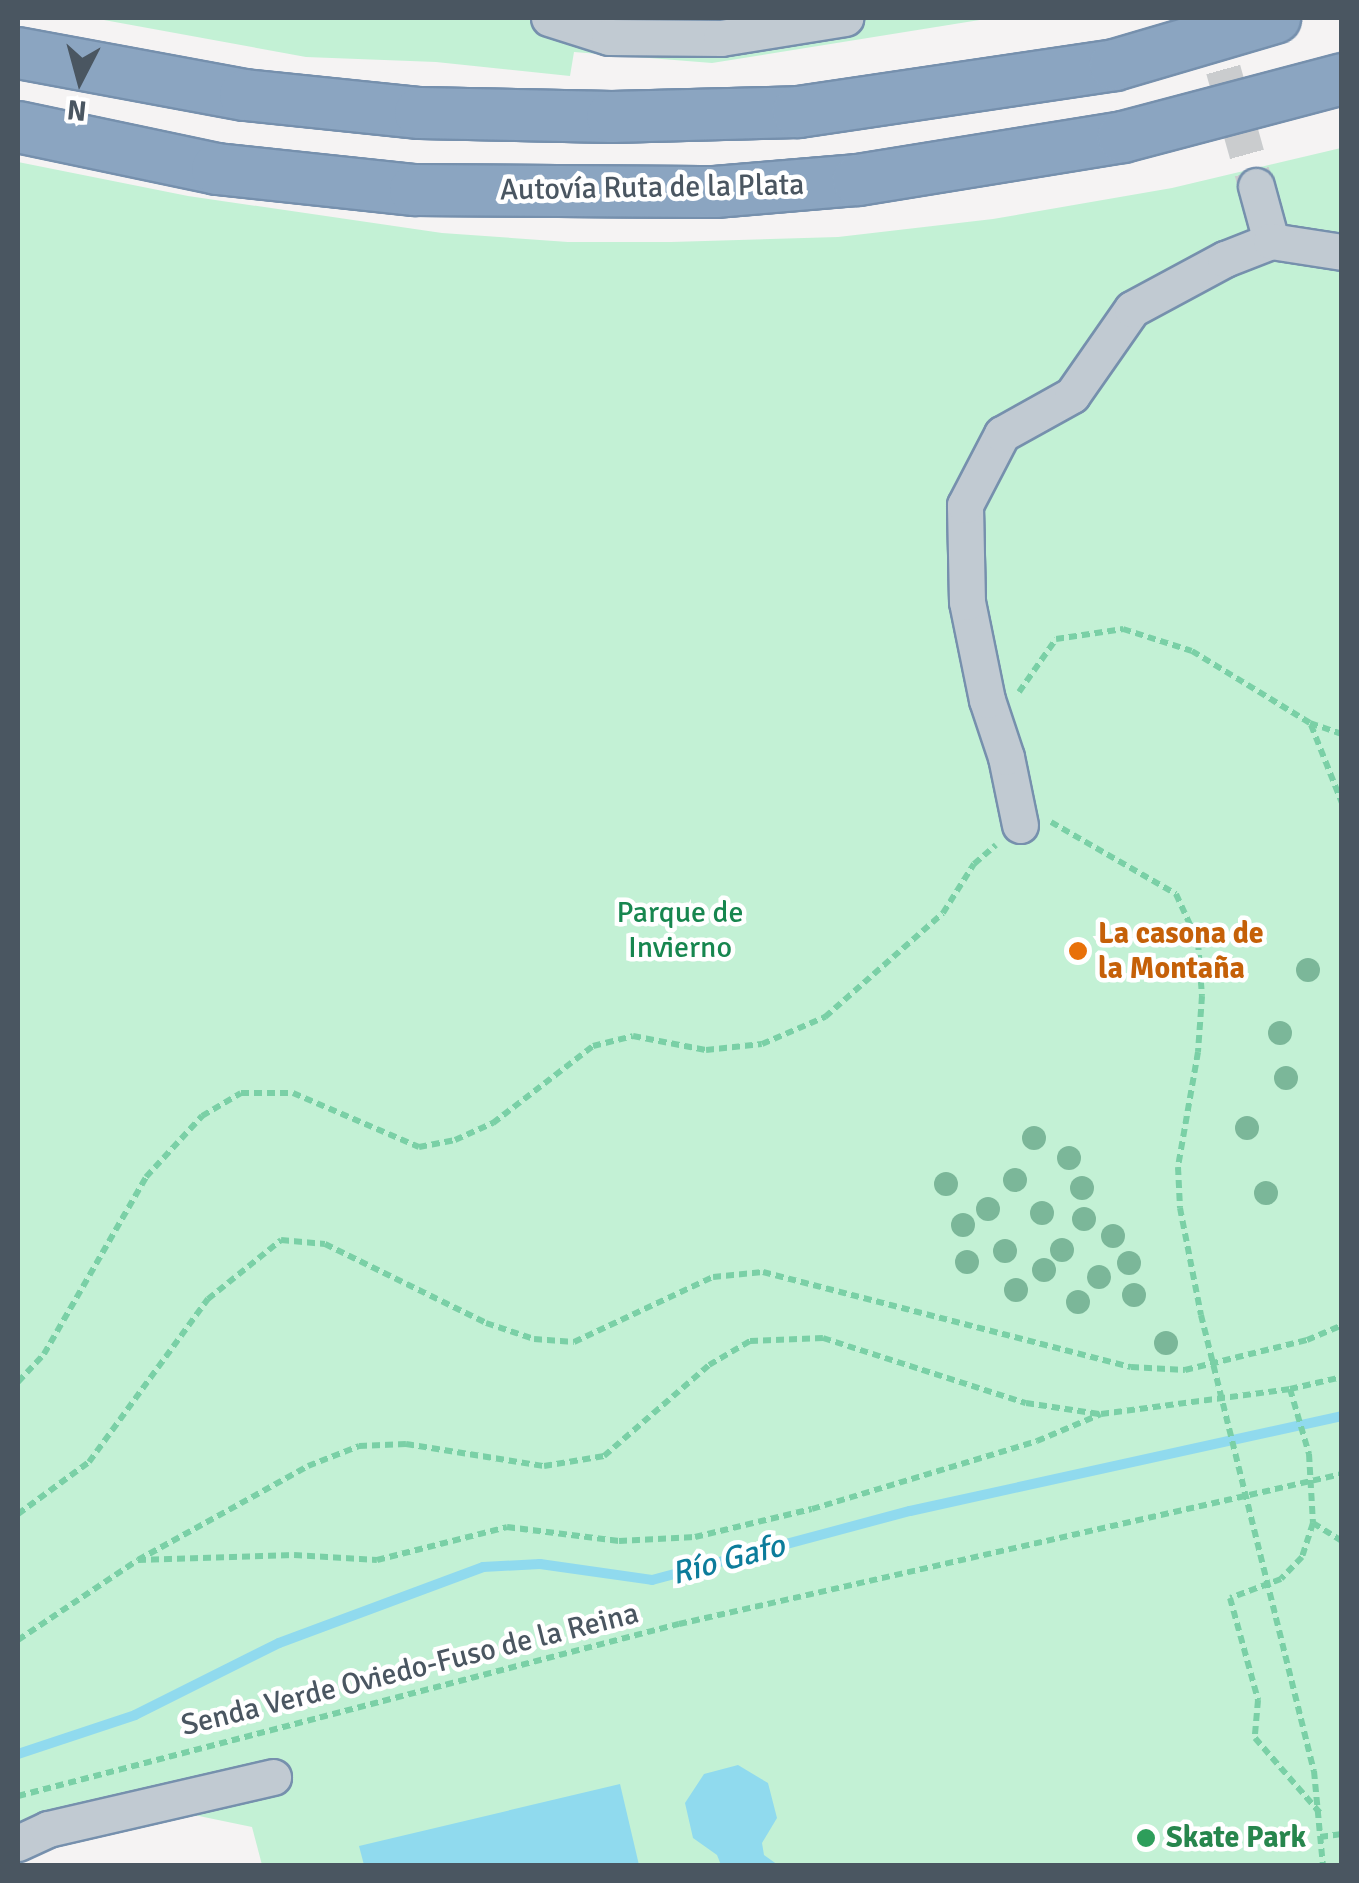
<!DOCTYPE html>
<html>
<head>
<meta charset="utf-8">
<style>
	body { margin:0 }
	#map { position:relative; width:1359px; height:1883px; overflow:hidden; background:#f5f3f3; font-family:Signika,sans-serif }
	div>[style] { position:absolute }
	[style*='--x'] { left:calc(var(--x)*1px); top:calc(var(--y)*1px); width:calc(var(--w)*1px); rotate:calc(var(--a)*1deg) }
	.green>* { inset:0; background:#c3f1d5 }
	.water>* { inset:0; background:#90daee }
	.stream>* { height:10px; margin:-5px; padding:0 5px; transform-origin:5px; border-radius:5px; background:#90daee }
	.minor-tunnel>* { height:35px; margin-top:-17.5px; transform-origin:0; background:repeating-linear-gradient(90deg,#caccce 0 35px,transparent 0 53px) }
	.path>* { height:6px; margin-top:-3px; transform-origin:0; background:repeating-linear-gradient(90deg,#7ad0a6 0 8px,transparent 0 13px) }
	.roads { filter:drop-shadow(2px 0 #7690ad) drop-shadow(-2px 0 #7690ad) drop-shadow(0 2px #7690ad) drop-shadow(0 -2px #7690ad) }
	.minor>* { height:35px; margin:-17.5px; padding:0 17.5px; transform-origin:17.5px; border-radius:17.5px; background:#c1cad2 }
	.highway>* { height:50px; margin:-25px; padding:0 25px; transform-origin:25px; border-radius:25px; background:#8ba5c1 }
	.path-bridge>* { height:6px; margin-top:-3px; transform-origin:0; background:repeating-linear-gradient(90deg,#7ad0a6 0 8px,transparent 0 13px) }
	.trees>* { width:24px; height:24px; margin:-12px; border-radius:50%; background:#7bb799 }
	.dots>* { width:28px; height:28px; translate:-50% -50%; box-sizing:border-box; border:5px solid #fff; border-radius:50% }
	span { translate:-50% -50%; white-space:nowrap; text-align:center; line-height:1.15; -webkit-text-stroke:9px #fff; paint-order:stroke }
	.street-label { font-size:30px; color:#4a5661 }
	.park-label { font-size:30px; color:#17864f }
	.food-label { font-size:30px; color:#c56008; font-weight:700 }
	.left { translate:0 -50%; text-align:left }
	.leisure-label { font-size:30px; color:#27864d; font-weight:700 }
	.water-label { font-size:32px; color:#0c7c9b; font-style:italic }
	.frame { position:absolute; inset:0; border:20px solid #4a5661; pointer-events:none }
	.north { position:absolute; left:30px; top:30px; width:100px; height:100px; -webkit-text-stroke:8px #fff; paint-order:stroke; rotate:186deg; font-size:28px; font-weight:700; line-height:40px; text-align:center; color:#4a5661 }
	.north::after { content:''; display:block; margin:auto; width:35px; height:45px; background:#4a5661; clip-path:polygon(50% 0,100% 100%,50% 72%,0 100%) }
</style>
</head>
<body>
<div id="map">
	<div class="green">
		<i style="clip-path:polygon(93px 18px,992px 18px,712px 63px,574px 52px,570px 76px,436px 62px,306px 57px)"></i>
		<i style="clip-path:polygon(1341px 148px,1341px 1865px,262px 1865px,252px 1827px,117px 1799px,18px 1832px,18px 162px,188px 196px,442px 233px,568px 242px,671px 242px,838px 237px,993px 219px,1172px 188px)"></i>
	</div>
	<div class="water">
		<i style="clip-path:polygon(738px 1765px,768px 1783px,777px 1818px,762px 1843px,764px 1855px,778px 1865px,721px 1865px,717px 1855px,693px 1838px,685px 1803px,704px 1774px)"></i>
		<i style="clip-path:polygon(620px 1784px,639px 1865px,364px 1865px,359px 1846px)"></i>
	</div>
	<div class="stream">
		<i style="--x:18;--y:1754;--w:123;--a:-18.4"></i>
		<i style="--x:135;--y:1715;--w:161;--a:-26.6"></i>
		<i style="--x:279;--y:1643;--w:218;--a:-20.4"></i>
		<i style="--x:483;--y:1567;--w:57;--a:-3"></i>
		<i style="--x:540;--y:1564;--w:113;--a:8.1"></i>
		<i style="--x:652;--y:1580;--w:267;--a:-15"></i>
		<i style="--x:910;--y:1511;--w:442;--a:-12.4"></i>
	</div>
	<div class="minor-tunnel">
		<i style="--x:1209;--y:18;--w:174;--a:74.4"></i>
	</div>
	<div class="path">
		<i style="--x:1019;--y:692;--w:65;--a:-55.1"></i>
		<i style="--x:1056;--y:639;--w:68;--a:-8.5"></i>
		<i style="--x:1123;--y:629;--w:72;--a:17.7"></i>
		<i style="--x:1192;--y:651;--w:138;--a:31.4"></i>
		<i style="--x:1310;--y:723;--w:34;--a:19"></i>
		<i style="--x:1311;--y:725;--w:84;--a:68.3"></i>
		<i style="--x:1051;--y:822;--w:144;--a:29.9"></i>
		<i style="--x:1176;--y:894;--w:53;--a:65.4"></i>
		<i style="--x:1198;--y:942;--w:54;--a:85.8"></i>
		<i style="--x:1202;--y:996;--w:56;--a:94.1"></i>
		<i style="--x:1198;--y:1052;--w:117;--a:99.9"></i>
		<i style="--x:1178;--y:1167;--w:41;--a:87.2"></i>
		<i style="--x:1180;--y:1208;--w:109;--a:78.9"></i>
		<i style="--x:18;--y:1382;--w:38;--a:-47"></i>
		<i style="--x:44;--y:1354;--w:204;--a:-60"></i>
		<i style="--x:146;--y:1177;--w:83;--a:-47.4"></i>
		<i style="--x:202;--y:1116;--w:45;--a:-30.5"></i>
		<i style="--x:241;--y:1093;--w:52;--a:0"></i>
		<i style="--x:293;--y:1093;--w:137;--a:23.2"></i>
		<i style="--x:419;--y:1147;--w:37;--a:-11"></i>
		<i style="--x:455;--y:1140;--w:42;--a:-24.1"></i>
		<i style="--x:493;--y:1123;--w:126;--a:-37.6"></i>
		<i style="--x:593;--y:1046;--w:41;--a:-14"></i>
		<i style="--x:633;--y:1036;--w:74;--a:10.9"></i>
		<i style="--x:706;--y:1050;--w:56;--a:-6.1"></i>
		<i style="--x:762;--y:1044;--w:69;--a:-23.2"></i>
		<i style="--x:825;--y:1017;--w:157;--a:-41.4"></i>
		<i style="--x:943;--y:913;--w:58;--a:-57.7"></i>
		<i style="--x:974;--y:864;--w:29;--a:-41"></i>
		<i style="--x:1290;--y:1389;--w:68;--a:73.7"></i>
		<i style="--x:1309;--y:1454;--w:69;--a:86.7"></i>
		<i style="--x:1313;--y:1523;--w:36;--a:108"></i>
		<i style="--x:1302;--y:1557;--w:30;--a:134"></i>
		<i style="--x:1281;--y:1579;--w:54;--a:159.6"></i>
		<i style="--x:1230;--y:1598;--w:106;--a:74.6"></i>
		<i style="--x:1258;--y:1700;--w:38;--a:95"></i>
		<i style="--x:1255;--y:1738;--w:99;--a:49.1"></i>
		<i style="--x:18;--y:1514;--w:88;--a:-36.2"></i>
		<i style="--x:89;--y:1462;--w:202;--a:-53.9"></i>
		<i style="--x:208;--y:1299;--w:94;--a:-38.9"></i>
		<i style="--x:281;--y:1240;--w:44;--a:5.2"></i>
		<i style="--x:325;--y:1244;--w:179;--a:26.1"></i>
		<i style="--x:486;--y:1323;--w:51;--a:18.4"></i>
		<i style="--x:534;--y:1339;--w:40;--a:4.3"></i>
		<i style="--x:574;--y:1342;--w:153;--a:-25.1"></i>
		<i style="--x:713;--y:1277;--w:50;--a:-5.7"></i>
		<i style="--x:763;--y:1272;--w:380;--a:14.5"></i>
		<i style="--x:1131;--y:1367;--w:54;--a:3.2"></i>
		<i style="--x:1185;--y:1370;--w:126;--a:-13.8"></i>
		<i style="--x:1307;--y:1340;--w:38;--a:-23"></i>
		<i style="--x:1313;--y:1523;--w:34;--a:32"></i>
		<i style="--x:138;--y:1560;--w:156;--a:-1.8"></i>
		<i style="--x:294;--y:1555;--w:83;--a:3.4"></i>
		<i style="--x:377;--y:1560;--w:134;--a:-14.2"></i>
		<i style="--x:507;--y:1527;--w:113;--a:7.1"></i>
		<i style="--x:619;--y:1541;--w:76;--a:-3"></i>
		<i style="--x:695;--y:1537;--w:120;--a:-13.5"></i>
		<i style="--x:812;--y:1509;--w:235;--a:-16.8"></i>
		<i style="--x:1037;--y:1441;--w:69;--a:-22.9"></i>
		<i style="--x:1101;--y:1414;--w:191;--a:-7.5"></i>
		<i style="--x:1290;--y:1389;--w:53;--a:-13"></i>
		<i style="--x:18;--y:1640;--w:144;--a:-33.7"></i>
		<i style="--x:138;--y:1560;--w:194;--a:-28.9"></i>
		<i style="--x:308;--y:1466;--w:55;--a:-21.4"></i>
		<i style="--x:359;--y:1446;--w:47;--a:-2.4"></i>
		<i style="--x:406;--y:1444;--w:140;--a:9.1"></i>
		<i style="--x:544;--y:1466;--w:61;--a:-9.5"></i>
		<i style="--x:604;--y:1456;--w:139;--a:-40.9"></i>
		<i style="--x:709;--y:1365;--w:48;--a:-30.3"></i>
		<i style="--x:750;--y:1341;--w:73;--a:-2.4"></i>
		<i style="--x:823;--y:1338;--w:213;--a:17.8"></i>
		<i style="--x:1026;--y:1403;--w:74;--a:8.6"></i>
		<i style="--x:1314;--y:1771;--w:95;--a:84.6"></i>
		<i style="--x:18;--y:1796;--w:683;--a:-14.59"></i>
		<i style="--x:679;--y:1624;--w:680;--a:-12.75"></i>
		<i style="--x:1320;--y:1837;--w:22;--a:-8"></i>
	</div>
	<div class="roads">
		<div class="minor">
			<i style="--x:549;--y:18;--w:63;--a:17.6"></i>
			<i style="--x:609;--y:37;--w:112;--a:0.5"></i>
			<i style="--x:721;--y:38;--w:126;--a:-9.2"></i>
			<i style="--x:1256;--y:186;--w:57;--a:74.7"></i>
			<i style="--x:1020;--y:825;--w:69;--a:-101.6"></i>
			<i style="--x:1006;--y:757;--w:60;--a:-108.4"></i>
			<i style="--x:987;--y:700;--w:100;--a:-101.5"></i>
			<i style="--x:967;--y:602;--w:97;--a:-91.2"></i>
			<i style="--x:965;--y:505;--w:80;--a:-62.5"></i>
			<i style="--x:1002;--y:434;--w:80;--a:-29.1"></i>
			<i style="--x:1072;--y:395;--w:105;--a:-55.1"></i>
			<i style="--x:1132;--y:309;--w:106;--a:-28.3"></i>
			<i style="--x:1225;--y:259;--w:49;--a:-21.4"></i>
			<i style="--x:1271;--y:241;--w:72;--a:8.8"></i>
			<i style="--x:18;--y:1843;--w:33;--a:-25"></i>
			<i style="--x:48;--y:1829;--w:231;--a:-13"></i>
		</div>
		<div class="highway">
			<i style="--x:18;--y:53;--w:231;--a:10.5"></i>
			<i style="--x:245;--y:95;--w:176;--a:5.9"></i>
			<i style="--x:420;--y:113;--w:192;--a:1.2"></i>
			<i style="--x:612;--y:117;--w:186;--a:-1.5"></i>
			<i style="--x:798;--y:112;--w:320;--a:-8.4"></i>
			<i style="--x:1115;--y:65;--w:167;--a:-16.4"></i>
			<i style="--x:18;--y:127;--w:203;--a:11.9"></i>
			<i style="--x:217;--y:169;--w:199;--a:6.1"></i>
			<i style="--x:415;--y:190;--w:300;--a:0.4"></i>
			<i style="--x:715;--y:192;--w:144;--a:-4.8"></i>
			<i style="--x:858;--y:180;--w:268;--a:-9.2"></i>
			<i style="--x:1123;--y:137;--w:227;--a:-14.8"></i>
		</div>
	</div>
	<div class="path-bridge">
		<i style="--x:1201;--y:1315;--w:470;--a:76.1"></i>
	</div>
	<div class="trees">
		<i style="left:1308px;top:970px"></i>
		<i style="left:1280px;top:1033px"></i>
		<i style="left:1286px;top:1078px"></i>
		<i style="left:1247px;top:1128px"></i>
		<i style="left:1034px;top:1138px"></i>
		<i style="left:1069px;top:1158px"></i>
		<i style="left:1015px;top:1180px"></i>
		<i style="left:946px;top:1184px"></i>
		<i style="left:1082px;top:1188px"></i>
		<i style="left:1266px;top:1193px"></i>
		<i style="left:988px;top:1209px"></i>
		<i style="left:1042px;top:1213px"></i>
		<i style="left:1084px;top:1219px"></i>
		<i style="left:963px;top:1225px"></i>
		<i style="left:1113px;top:1236px"></i>
		<i style="left:1062px;top:1250px"></i>
		<i style="left:1005px;top:1251px"></i>
		<i style="left:967px;top:1262px"></i>
		<i style="left:1129px;top:1263px"></i>
		<i style="left:1044px;top:1270px"></i>
		<i style="left:1099px;top:1277px"></i>
		<i style="left:1016px;top:1290px"></i>
		<i style="left:1134px;top:1295px"></i>
		<i style="left:1078px;top:1302px"></i>
		<i style="left:1166px;top:1343px"></i>
	</div>
	<div class="dots">
		<i style="left:1078px;top:951px;background:#e8710a"></i>
		<i style="left:1146px;top:1838px;background:#2e9e5b"></i>
	</div>
	<div class="street-label">
		<span style="left:652px;top:188px;rotate:-1deg">Autovía Ruta de la Plata</span>
		<span style="left:410px;top:1670px;rotate:-14deg">Senda Verde Oviedo-Fuso de la Reina</span>
	</div>
	<div class="park-label">
		<span style="left:680px;top:930px">Parque de<br>Invierno</span>
	</div>
	<div class="food-label">
		<span class="left" style="left:1098px;top:951px">La casona de<br>la Montaña</span>
	</div>
	<div class="leisure-label">
		<span class="left" style="left:1166px;top:1838px">Skate Park</span>
	</div>
	<div class="water-label">
		<span style="left:728px;top:1560px;rotate:-15deg">Río Gafo</span>
	</div>
	<div class="frame"></div>
	<div class="north">N</div>
</div>
</body>
</html>
